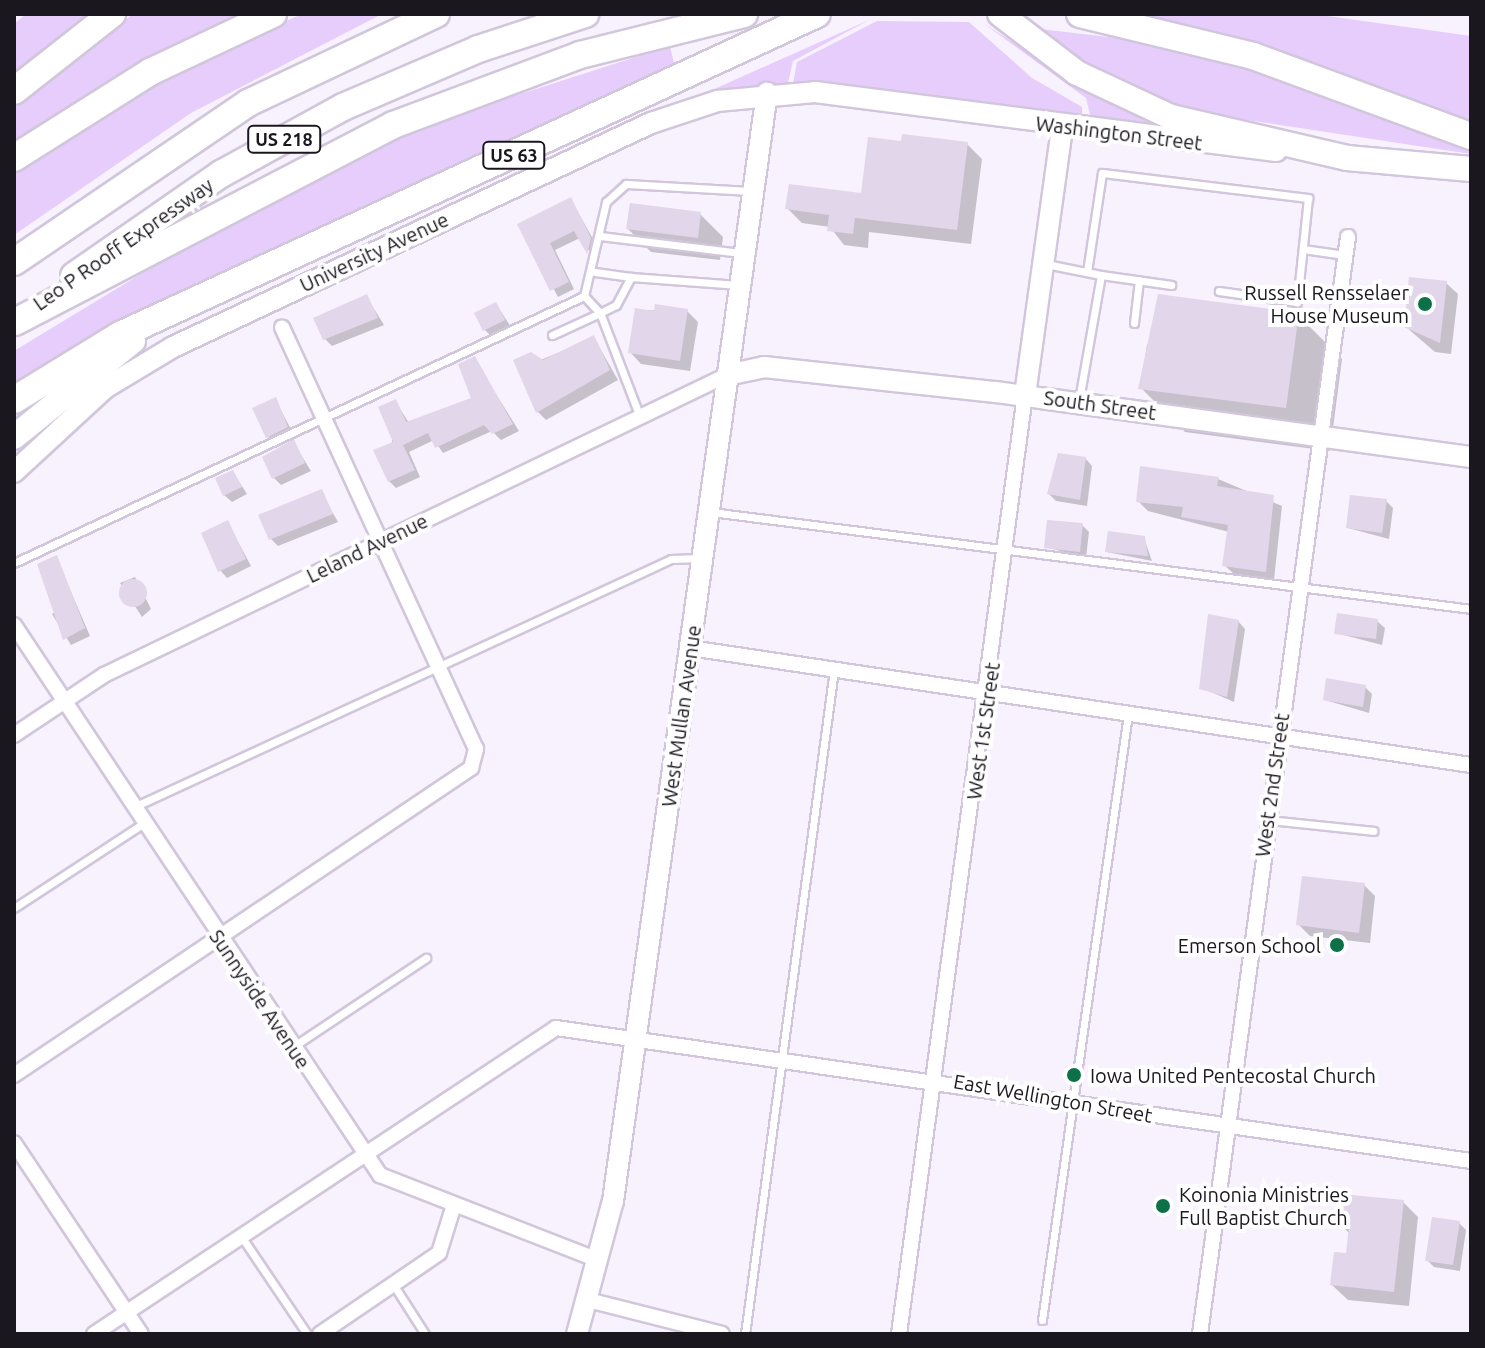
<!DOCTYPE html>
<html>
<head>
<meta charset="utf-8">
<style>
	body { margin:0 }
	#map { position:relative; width:1485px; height:1348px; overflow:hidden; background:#f8f1fe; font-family:Ubuntu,sans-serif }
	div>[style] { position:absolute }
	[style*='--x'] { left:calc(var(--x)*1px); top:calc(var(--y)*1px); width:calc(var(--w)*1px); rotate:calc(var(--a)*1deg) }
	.green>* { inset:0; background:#e6cdfc }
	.shadow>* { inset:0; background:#0003 }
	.building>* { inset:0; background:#e1d6ea }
	.round { border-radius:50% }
	.roads { filter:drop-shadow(2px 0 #d1c6db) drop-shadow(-2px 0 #d1c6db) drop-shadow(0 2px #d1c6db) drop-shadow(0 -2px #d1c6db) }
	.lane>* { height:7px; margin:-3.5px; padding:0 3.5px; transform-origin:3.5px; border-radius:3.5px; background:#fff }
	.street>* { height:14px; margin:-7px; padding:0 7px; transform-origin:7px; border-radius:7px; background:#fff }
	.secondary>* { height:20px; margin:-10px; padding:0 10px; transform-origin:10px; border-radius:10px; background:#fff }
	.primary>* { height:24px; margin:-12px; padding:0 12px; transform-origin:12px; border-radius:12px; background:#fff }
	.highway>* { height:26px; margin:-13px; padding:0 13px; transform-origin:13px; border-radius:13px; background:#fff }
	.dots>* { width:22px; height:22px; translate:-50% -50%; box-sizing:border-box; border:4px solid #fff; border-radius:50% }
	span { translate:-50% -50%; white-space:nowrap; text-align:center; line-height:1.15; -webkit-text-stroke:8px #fff; paint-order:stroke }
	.shield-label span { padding:2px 6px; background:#fff; border:2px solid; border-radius:6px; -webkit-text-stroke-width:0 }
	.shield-label { font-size:18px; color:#1b171f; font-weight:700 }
	.street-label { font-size:20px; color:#1b171f }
	.poi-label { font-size:20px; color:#1b171f }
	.right { translate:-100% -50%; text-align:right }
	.left { translate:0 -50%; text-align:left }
	.frame { position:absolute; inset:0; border:16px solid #1b171f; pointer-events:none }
</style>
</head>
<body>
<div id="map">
	<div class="green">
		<i style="clip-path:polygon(26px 14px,94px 14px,14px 80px,14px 24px)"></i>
		<i style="clip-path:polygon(133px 14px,246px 14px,146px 63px,14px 143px,14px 108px)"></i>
		<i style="clip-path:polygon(302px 14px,382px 14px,191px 113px,14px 235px,14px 169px,194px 62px)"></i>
		<i style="clip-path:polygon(1116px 14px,1313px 14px,1471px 36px,1471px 124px)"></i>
		<i style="clip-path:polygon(869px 20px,793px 61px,788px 83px,712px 90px)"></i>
		<i style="clip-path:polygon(877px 21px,969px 22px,1032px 78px,1082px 107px,1082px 120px,793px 83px,797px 62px)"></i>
		<i style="clip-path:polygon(983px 23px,1101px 99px,1186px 132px,1092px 122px,1086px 98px)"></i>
		<i style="clip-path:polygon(1032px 28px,1142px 41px,1223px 61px,1471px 146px,1471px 154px,1194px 112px,1069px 57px)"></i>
		<i style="clip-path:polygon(670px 46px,674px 63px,152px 308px,14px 390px,14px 351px,281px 189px,424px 125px)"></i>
	</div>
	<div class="shadow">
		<i style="clip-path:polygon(903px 143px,967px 144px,982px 159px,971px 244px,869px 232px,868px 248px,844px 245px,830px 227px,802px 223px,787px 208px,863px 195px)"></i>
		<i style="clip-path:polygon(571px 200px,597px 246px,594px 258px,580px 238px,555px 250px,574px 289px,558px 297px,520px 225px)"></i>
		<i style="clip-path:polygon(700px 214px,723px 237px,720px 260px,651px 252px,628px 229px)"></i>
		<i style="clip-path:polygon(1446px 283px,1458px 294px,1451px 354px,1435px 352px,1406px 327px)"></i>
		<i style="clip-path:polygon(366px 296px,384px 325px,332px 346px,325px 339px)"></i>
		<i style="clip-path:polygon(496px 304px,511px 327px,492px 337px,485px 330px)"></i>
		<i style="clip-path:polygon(636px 310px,687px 311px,698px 322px,690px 371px,641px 364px,630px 352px)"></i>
		<i style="clip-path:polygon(1298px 315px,1342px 359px,1330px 451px,1185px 432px,1141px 388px,1147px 344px)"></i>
		<i style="clip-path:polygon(594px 338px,618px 380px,546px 420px,537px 411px,538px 361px)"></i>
		<i style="clip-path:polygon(474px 359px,519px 431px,501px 440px,492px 431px,443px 453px,434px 440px,409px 452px,420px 477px,396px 488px,389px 481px,395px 401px,409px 423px,473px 399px)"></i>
		<i style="clip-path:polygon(275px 399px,294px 435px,275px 444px,268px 437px)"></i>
		<i style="clip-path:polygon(293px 442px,311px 471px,281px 485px,274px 478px)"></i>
		<i style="clip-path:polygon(1085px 458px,1092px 466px,1087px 506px,1056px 501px,1049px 494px)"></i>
		<i style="clip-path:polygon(233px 472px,247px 494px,232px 502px,224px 495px)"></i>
		<i style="clip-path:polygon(1218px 479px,1282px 506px,1274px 580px,1234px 574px,1224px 565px,1229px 532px,1148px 511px,1138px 501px)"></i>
		<i style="clip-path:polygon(321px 492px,338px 522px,278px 546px,271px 539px)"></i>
		<i style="clip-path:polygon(1386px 501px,1393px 508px,1389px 539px,1348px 528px)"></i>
		<i style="clip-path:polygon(228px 523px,251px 566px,227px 578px,220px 570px)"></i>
		<i style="clip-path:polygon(1082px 525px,1089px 532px,1086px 558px,1046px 547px)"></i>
		<i style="clip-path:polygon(1144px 538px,1152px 561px,1107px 552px)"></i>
		<i style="clip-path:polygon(56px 557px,90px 636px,71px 645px,52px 614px,60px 609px)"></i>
		<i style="clip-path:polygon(135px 577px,151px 609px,142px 617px,120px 583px)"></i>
		<i style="clip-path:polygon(1238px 621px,1245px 629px,1234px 702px,1202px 688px)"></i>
		<i style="clip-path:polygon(1377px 621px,1385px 628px,1382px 645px,1336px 633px)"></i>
		<i style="clip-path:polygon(1365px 687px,1372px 694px,1369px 713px,1325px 700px)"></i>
		<i style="clip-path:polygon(1364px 885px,1375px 896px,1370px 943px,1310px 936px,1299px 925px)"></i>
		<i style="clip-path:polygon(1403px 1202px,1418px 1217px,1409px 1306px,1348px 1300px,1332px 1285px,1348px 1255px,1350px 1234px,1340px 1224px)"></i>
		<i style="clip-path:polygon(1459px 1223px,1466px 1230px,1460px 1271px,1434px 1267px,1427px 1260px)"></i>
	</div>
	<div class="building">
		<i style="clip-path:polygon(902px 134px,968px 142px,957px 230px,855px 218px,853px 234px,827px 231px,829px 215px,785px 209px,789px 184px,861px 193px,868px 137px,901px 141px)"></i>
		<i style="clip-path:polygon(571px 197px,591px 238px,587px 254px,574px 231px,550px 243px,569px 282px,550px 291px,517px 224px)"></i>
		<i style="clip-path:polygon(630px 203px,701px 212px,698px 238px,626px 229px)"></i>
		<i style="clip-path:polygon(1409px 277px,1447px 281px,1440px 343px,1404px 327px)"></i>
		<i style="clip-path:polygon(367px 294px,378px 318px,323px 340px,313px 318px)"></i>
		<i style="clip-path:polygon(1158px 294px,1299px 313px,1286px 408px,1138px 389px)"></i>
		<i style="clip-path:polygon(496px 302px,505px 320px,483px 331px,474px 313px)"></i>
		<i style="clip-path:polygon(655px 304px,688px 309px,680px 361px,628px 353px,635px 308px,654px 311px)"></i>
		<i style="clip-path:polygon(594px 335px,610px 370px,536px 413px,513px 360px,531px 352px,543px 360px)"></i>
		<i style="clip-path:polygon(475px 356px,513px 424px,492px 434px,484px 425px,435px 448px,428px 433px,403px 445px,415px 470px,388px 482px,373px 450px,393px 442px,378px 407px,396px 399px,406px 422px,471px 398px,458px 364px)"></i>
		<i style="clip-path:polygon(276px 397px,288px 427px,266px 438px,252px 408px)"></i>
		<i style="clip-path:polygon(294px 439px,305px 463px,272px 479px,262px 457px)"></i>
		<i style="clip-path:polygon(1058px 453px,1086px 457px,1080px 500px,1047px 494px)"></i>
		<i style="clip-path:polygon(1140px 466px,1219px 477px,1217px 486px,1274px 495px,1266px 572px,1222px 566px,1228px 525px,1181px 517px,1183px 507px,1136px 502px)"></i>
		<i style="clip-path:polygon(233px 470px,242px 487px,223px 496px,215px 478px)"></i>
		<i style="clip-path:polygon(322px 489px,333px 514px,269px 540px,258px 515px)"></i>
		<i style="clip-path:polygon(1350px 495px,1387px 499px,1382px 533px,1346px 528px)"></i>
		<i style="clip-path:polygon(228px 520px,246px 559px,218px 572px,201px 533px)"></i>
		<i style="clip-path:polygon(1047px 520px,1083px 523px,1080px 552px,1044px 548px)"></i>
		<i style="clip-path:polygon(1108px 531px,1145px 536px,1148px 556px,1105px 552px)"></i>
		<i style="clip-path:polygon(57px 555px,85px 628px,63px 640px,37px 564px)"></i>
		<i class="round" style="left:119px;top:579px;width:28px;height:28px"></i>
		<i style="clip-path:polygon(1337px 613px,1378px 619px,1376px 639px,1334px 634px)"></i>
		<i style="clip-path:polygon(1208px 614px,1239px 620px,1227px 697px,1199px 689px)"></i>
		<i style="clip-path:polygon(1326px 678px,1366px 685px,1363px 707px,1323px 700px)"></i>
		<i style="clip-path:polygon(1302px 876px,1365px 883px,1359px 933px,1296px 925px)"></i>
		<i style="clip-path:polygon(1341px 1194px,1404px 1200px,1394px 1292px,1330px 1285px,1334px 1252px,1346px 1253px,1349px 1226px,1338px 1225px)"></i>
		<i style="clip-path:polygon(1432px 1217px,1460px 1221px,1453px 1265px,1425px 1261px)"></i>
	</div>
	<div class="roads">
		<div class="lane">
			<i style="--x:600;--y:236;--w:142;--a:6.9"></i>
			<i style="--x:1303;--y:249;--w:42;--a:8.1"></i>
			<i style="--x:1046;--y:264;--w:56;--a:11.3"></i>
			<i style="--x:1101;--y:275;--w:127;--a:100"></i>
			<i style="--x:595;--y:272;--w:36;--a:8"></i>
			<i style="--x:1087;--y:272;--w:100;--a:-81.4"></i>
			<i style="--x:1102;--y:173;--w:208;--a:6.9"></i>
			<i style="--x:1308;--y:198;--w:105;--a:96"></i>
			<i style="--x:1297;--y:302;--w:79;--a:-172"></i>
			<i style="--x:1101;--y:275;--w:71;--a:8.1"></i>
			<i style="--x:1134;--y:323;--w:43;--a:-83.4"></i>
			<i style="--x:552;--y:335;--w:53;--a:-24.6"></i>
			<i style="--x:600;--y:313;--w:23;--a:-133"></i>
			<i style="--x:640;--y:417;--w:111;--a:-111"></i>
			<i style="--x:600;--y:313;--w:18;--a:-27"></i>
			<i style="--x:616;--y:305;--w:32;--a:-62"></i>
			<i style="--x:631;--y:277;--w:108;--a:4.2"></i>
			<i style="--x:711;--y:512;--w:766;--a:7.27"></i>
			<i style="--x:14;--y:563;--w:629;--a:-25.1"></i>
			<i style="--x:584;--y:296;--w:97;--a:-76.8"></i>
			<i style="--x:606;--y:202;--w:27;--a:-42"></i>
			<i style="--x:626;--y:184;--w:125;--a:3.2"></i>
			<i style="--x:136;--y:806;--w:589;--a:-24.78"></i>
			<i style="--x:671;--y:559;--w:30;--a:-2"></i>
			<i style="--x:1269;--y:820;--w:105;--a:6"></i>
			<i style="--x:14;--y:908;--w:155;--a:-33.2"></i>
			<i style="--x:294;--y:1046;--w:159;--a:-33.7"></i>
			<i style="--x:241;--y:1236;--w:118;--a:56"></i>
			<i style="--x:393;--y:1284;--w:59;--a:57.4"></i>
			<i style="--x:1042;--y:1320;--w:612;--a:-81.92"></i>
			<i style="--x:745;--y:1334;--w:670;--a:-82.37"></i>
		</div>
		<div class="street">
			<i style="--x:14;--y:625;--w:661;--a:56.36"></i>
			<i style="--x:380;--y:1175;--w:234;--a:21.3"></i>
			<i style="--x:690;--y:648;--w:790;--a:8.52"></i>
			<i style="--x:14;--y:735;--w:108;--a:-33.7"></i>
			<i style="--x:104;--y:675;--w:691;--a:-25.71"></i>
			<i style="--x:14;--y:1075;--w:551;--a:-33.89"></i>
			<i style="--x:471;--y:768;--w:20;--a:-75"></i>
			<i style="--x:476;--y:749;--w:464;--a:-114.7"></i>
			<i style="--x:14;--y:1143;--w:229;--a:56.4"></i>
			<i style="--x:588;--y:1300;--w:138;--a:14.2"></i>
			<i style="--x:94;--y:1334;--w:554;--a:-33.52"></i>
			<i style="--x:556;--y:1028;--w:925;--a:8.27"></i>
			<i style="--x:320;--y:1334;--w:144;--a:-34.2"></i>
			<i style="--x:439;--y:1253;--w:47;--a:-72.7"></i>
			<i style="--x:899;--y:1334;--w:947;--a:-82.36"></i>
			<i style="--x:1200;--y:1334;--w:1107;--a:-82.32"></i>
		</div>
		<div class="secondary">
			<i style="--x:727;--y:375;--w:38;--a:-12"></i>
			<i style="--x:764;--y:367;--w:233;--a:6.2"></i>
			<i style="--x:996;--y:392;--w:479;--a:7.8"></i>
			<i style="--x:1025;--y:395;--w:270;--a:-82.1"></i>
			<i style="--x:14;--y:472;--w:124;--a:-42.7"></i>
			<i style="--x:105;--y:388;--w:79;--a:-31.1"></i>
			<i style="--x:173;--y:347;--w:528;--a:-25.11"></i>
			<i style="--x:651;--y:123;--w:70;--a:-18.4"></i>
			<i style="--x:717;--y:101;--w:98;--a:-5.2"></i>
			<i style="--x:815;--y:92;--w:465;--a:7.3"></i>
			<i style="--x:577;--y:1334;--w:138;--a:-74.9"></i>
			<i style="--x:613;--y:1201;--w:1119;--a:-82.09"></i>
		</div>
		<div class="primary">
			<i style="--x:1000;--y:14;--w:97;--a:37.5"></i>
			<i style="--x:1077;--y:73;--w:104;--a:25.1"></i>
			<i style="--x:1171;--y:117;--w:181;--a:13.1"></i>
			<i style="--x:1347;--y:158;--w:124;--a:5.1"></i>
			<i style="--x:14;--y:437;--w:153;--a:-38.9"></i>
		</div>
		<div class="highway">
			<i style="--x:1080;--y:14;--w:178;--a:13.6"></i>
			<i style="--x:1253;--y:56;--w:232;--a:20.2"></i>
			<i style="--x:14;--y:91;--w:125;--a:-38.2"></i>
			<i style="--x:14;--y:158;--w:161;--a:-32.3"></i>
			<i style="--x:150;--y:72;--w:136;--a:-25.2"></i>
			<i style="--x:14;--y:262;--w:283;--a:-34.2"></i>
			<i style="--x:248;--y:103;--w:208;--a:-25.3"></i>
			<i style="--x:74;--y:276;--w:179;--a:-34.8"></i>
			<i style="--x:221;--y:174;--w:139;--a:-28.8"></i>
			<i style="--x:343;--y:107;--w:147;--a:-23.2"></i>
			<i style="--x:478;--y:49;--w:113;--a:-18.1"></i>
			<i style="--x:15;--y:322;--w:426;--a:-27.5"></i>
			<i style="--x:393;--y:125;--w:200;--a:-20.5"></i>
			<i style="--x:580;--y:55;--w:169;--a:-14"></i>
			<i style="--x:14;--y:400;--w:124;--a:-31.5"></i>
			<i style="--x:120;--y:335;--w:767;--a:-24.73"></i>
		</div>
	</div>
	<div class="dots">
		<i style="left:1425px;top:304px;background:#0c7148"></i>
		<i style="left:1337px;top:945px;background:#0c7148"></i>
		<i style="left:1074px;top:1075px;background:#0c7148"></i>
		<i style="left:1163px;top:1206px;background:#0c7148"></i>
	</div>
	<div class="shield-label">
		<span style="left:284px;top:139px">US 218</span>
		<span style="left:514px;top:155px">US 63</span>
	</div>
	<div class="street-label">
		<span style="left:1119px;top:133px;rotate:7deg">Washington Street</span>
		<span style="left:123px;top:244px;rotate:-35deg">Leo P Rooff Expressway</span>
		<span style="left:374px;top:252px;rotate:-25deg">University Avenue</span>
		<span style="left:1100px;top:405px;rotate:8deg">South Street</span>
		<span style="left:367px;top:548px;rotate:-26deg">Leland Avenue</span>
		<span style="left:681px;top:716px;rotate:-82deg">West Mullan Avenue</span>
		<span style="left:983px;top:731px;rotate:-82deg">West 1st Street</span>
		<span style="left:1272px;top:785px;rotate:-82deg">West 2nd Street</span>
		<span style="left:260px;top:999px;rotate:56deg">Sunnyside Avenue</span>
		<span style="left:1053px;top:1098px;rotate:10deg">East Wellington Street</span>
	</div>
	<div class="poi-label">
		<span class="right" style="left:1409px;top:304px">Russell Rensselaer<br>House Museum</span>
		<span class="right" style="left:1321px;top:945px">Emerson School</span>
		<span class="left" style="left:1090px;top:1075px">Iowa United Pentecostal Church</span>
		<span class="left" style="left:1179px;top:1206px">Koinonia Ministries<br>Full Baptist Church</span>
	</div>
	<div class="frame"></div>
</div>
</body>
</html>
